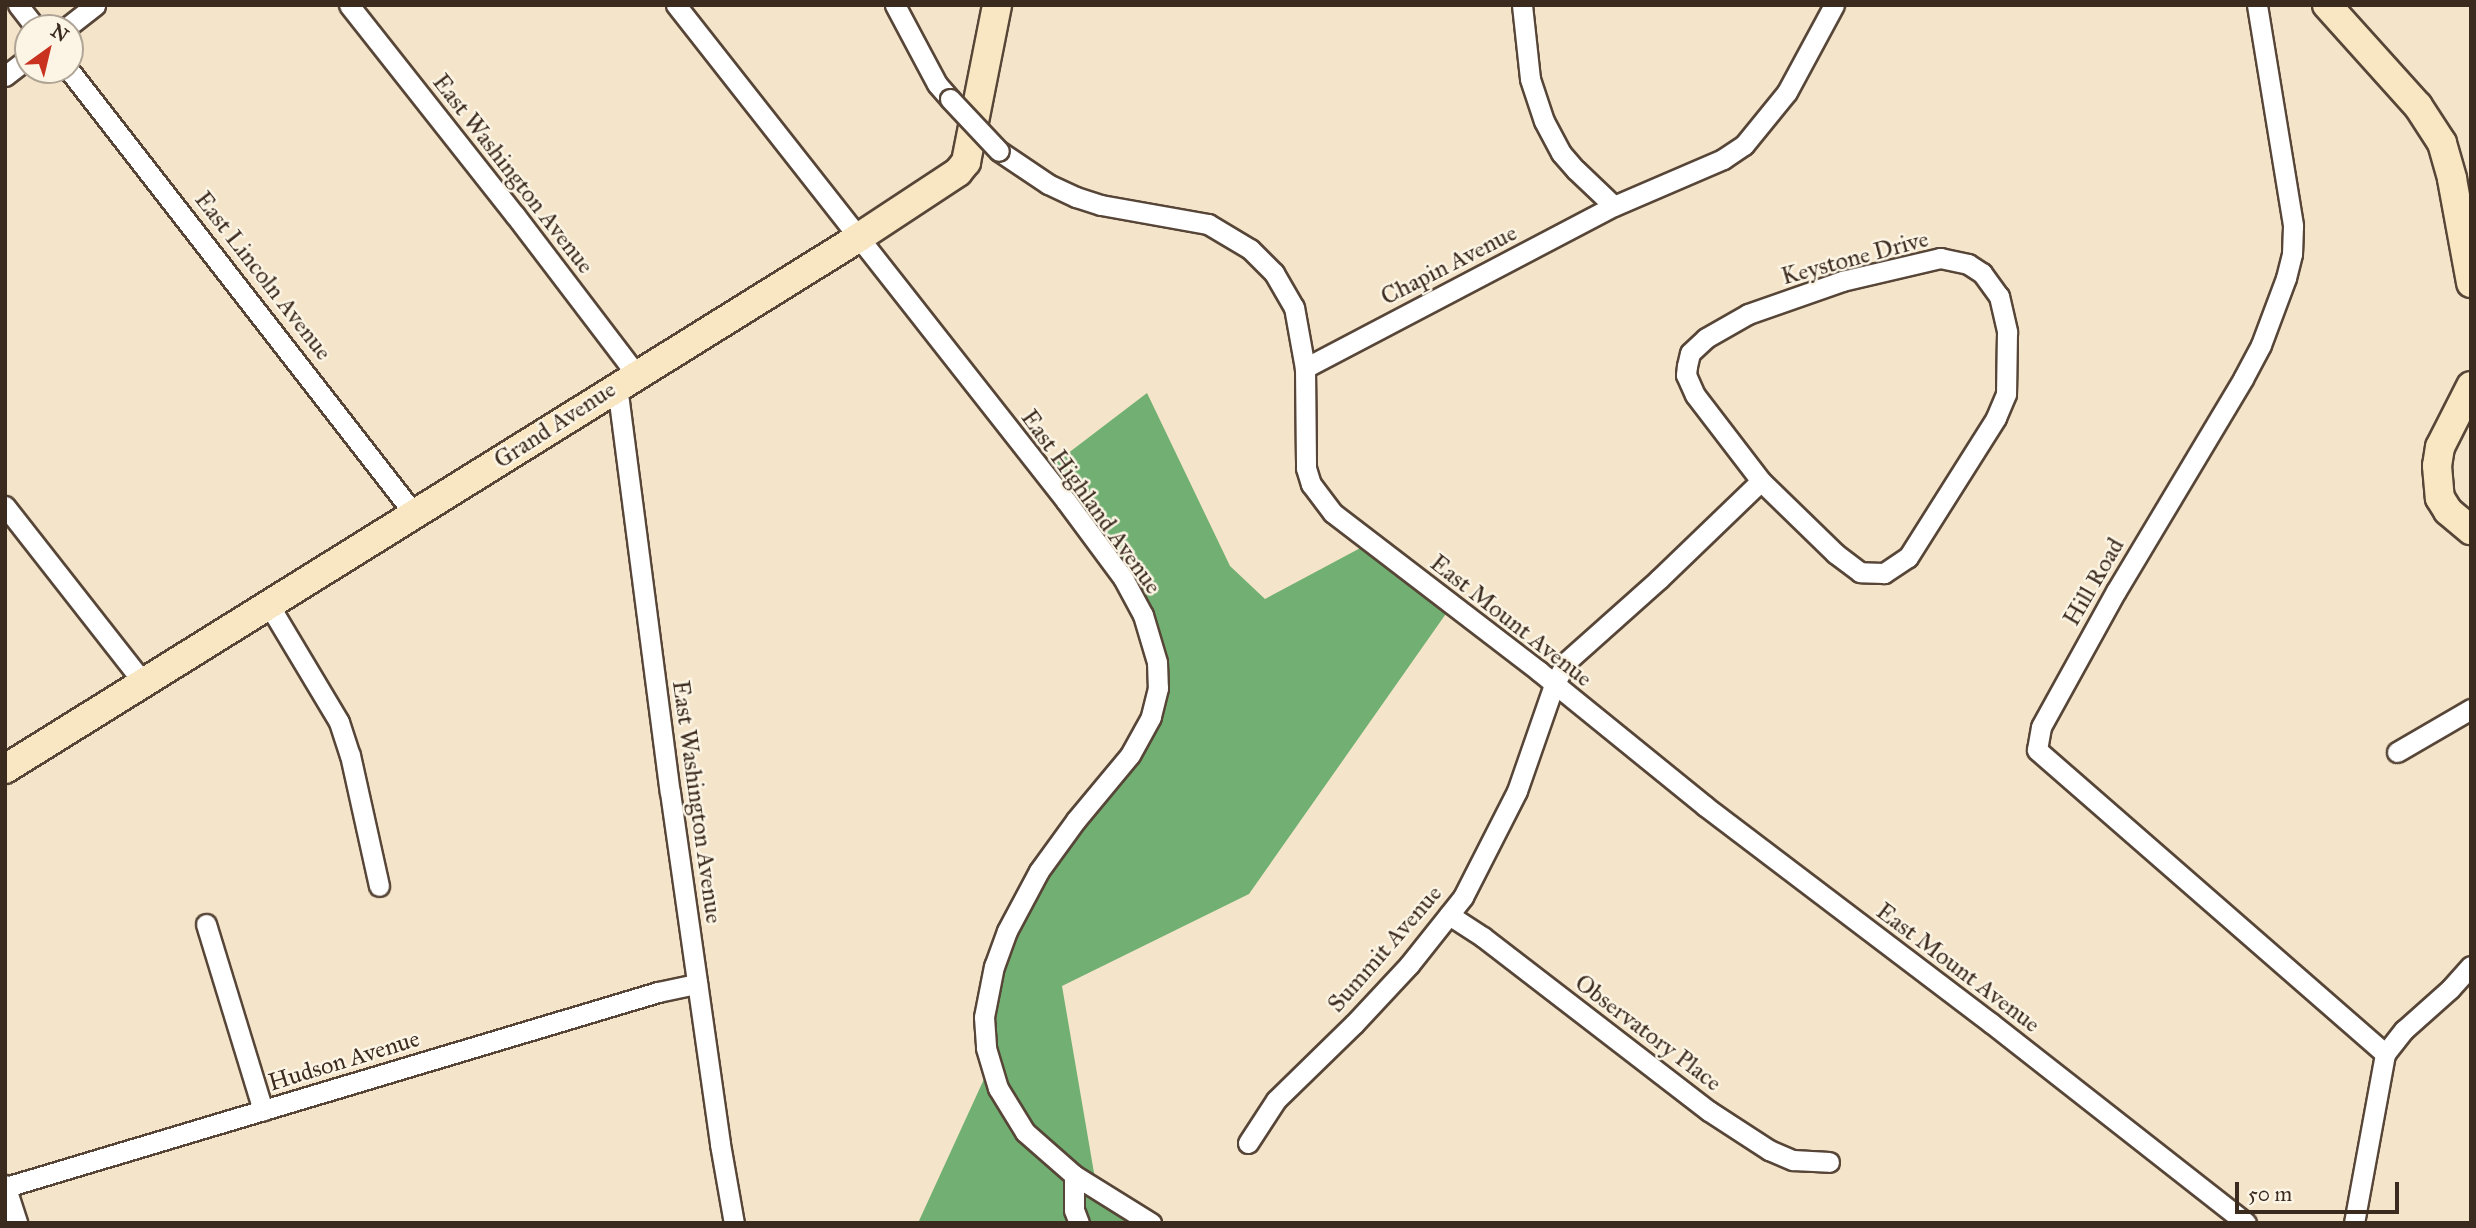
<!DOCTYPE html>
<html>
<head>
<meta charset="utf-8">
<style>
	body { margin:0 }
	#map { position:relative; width:2476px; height:1228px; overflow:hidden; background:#f4e4c9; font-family:"IM FELL Great Primer",serif }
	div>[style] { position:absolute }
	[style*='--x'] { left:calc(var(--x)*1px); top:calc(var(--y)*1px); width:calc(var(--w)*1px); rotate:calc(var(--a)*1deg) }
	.forest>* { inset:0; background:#71b072 }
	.roads { filter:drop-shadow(2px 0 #574638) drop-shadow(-2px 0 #574638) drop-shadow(0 2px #574638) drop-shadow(0 -2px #574638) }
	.street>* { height:19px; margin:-9.5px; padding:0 9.5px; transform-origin:9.5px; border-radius:9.5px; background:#fff }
	.secondary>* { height:28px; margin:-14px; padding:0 14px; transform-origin:14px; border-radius:14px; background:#f9e7c3 }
	.bridges { filter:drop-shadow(2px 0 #574638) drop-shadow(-2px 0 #574638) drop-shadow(0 2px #574638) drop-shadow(0 -2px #574638) }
	.street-bridge>* { height:19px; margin:-9.5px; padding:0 9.5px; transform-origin:9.5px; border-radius:9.5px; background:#fff }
	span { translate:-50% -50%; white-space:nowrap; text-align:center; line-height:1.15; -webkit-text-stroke:5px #fcf5e5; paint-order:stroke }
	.street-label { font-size:24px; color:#3b2a1e }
	.frame { position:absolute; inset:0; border:7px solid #3b2a1e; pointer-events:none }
	.north { position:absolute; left:14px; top:14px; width:70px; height:70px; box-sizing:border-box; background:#fcf5e5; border:2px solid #afa495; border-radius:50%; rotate:34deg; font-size:19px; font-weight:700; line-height:28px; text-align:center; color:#3b2a1e }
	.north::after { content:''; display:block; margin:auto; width:24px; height:32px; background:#c8321e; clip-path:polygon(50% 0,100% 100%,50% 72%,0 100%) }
	.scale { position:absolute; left:2235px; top:1182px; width:164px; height:32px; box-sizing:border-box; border:4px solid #3b2a1e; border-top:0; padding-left:9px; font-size:21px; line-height:24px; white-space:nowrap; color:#3b2a1e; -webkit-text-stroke:5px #fcf5e5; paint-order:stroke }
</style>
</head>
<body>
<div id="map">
	<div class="forest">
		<i style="clip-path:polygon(1147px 393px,1230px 566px,1265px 599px,1366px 545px,1450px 608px,1249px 894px,1062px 986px,1099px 1202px,1152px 1223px,918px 1223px,990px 1066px,1007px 933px,1155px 695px,1141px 599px,1046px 470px)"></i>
	</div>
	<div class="roads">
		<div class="street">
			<i style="--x:18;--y:5;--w:29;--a:52"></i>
			<i style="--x:349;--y:5;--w:268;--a:51.7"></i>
			<i style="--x:515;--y:215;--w:200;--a:52.7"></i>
			<i style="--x:676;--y:5;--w:631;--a:51.82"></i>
			<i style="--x:1066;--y:501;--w:96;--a:53.5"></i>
			<i style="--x:1123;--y:578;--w:42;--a:61.6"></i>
			<i style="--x:1143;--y:615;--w:49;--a:73.4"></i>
			<i style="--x:1157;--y:662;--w:26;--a:88"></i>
			<i style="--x:1158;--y:688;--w:30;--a:104"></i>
			<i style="--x:1151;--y:717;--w:43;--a:118.9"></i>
			<i style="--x:1130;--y:755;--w:85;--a:129.7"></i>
			<i style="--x:1076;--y:820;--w:63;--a:126"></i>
			<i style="--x:1039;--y:871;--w:68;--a:118.1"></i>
			<i style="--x:1007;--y:931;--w:37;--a:110"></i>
			<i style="--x:994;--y:966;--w:52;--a:101.1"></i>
			<i style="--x:984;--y:1017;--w:31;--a:86"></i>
			<i style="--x:986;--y:1048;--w:42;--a:73.3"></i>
			<i style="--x:998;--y:1088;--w:52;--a:58.5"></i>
			<i style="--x:1025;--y:1132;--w:65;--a:41.3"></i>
			<i style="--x:1074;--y:1175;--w:91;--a:31.9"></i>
			<i style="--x:895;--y:5;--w:89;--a:62"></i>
			<i style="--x:937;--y:84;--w:20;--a:49"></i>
			<i style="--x:1522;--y:5;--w:74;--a:83.8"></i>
			<i style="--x:1530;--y:79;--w:44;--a:71.6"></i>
			<i style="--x:1544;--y:121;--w:36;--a:62"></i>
			<i style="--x:1561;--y:153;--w:23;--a:49"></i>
			<i style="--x:1576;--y:170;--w:52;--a:43.5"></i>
			<i style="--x:1614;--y:206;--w:119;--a:-23.3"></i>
			<i style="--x:1723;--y:159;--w:25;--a:-34"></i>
			<i style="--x:1744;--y:145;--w:68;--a:-50.9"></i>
			<i style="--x:1787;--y:92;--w:99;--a:-61.6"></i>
			<i style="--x:2257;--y:5;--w:224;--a:80.7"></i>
			<i style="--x:2293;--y:226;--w:28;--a:92"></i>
			<i style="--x:2292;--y:254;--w:25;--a:104"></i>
			<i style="--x:2286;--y:278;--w:72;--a:110.5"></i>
			<i style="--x:2261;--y:345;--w:38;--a:118"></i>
			<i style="--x:2243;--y:379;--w:247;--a:120.9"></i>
			<i style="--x:2116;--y:591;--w:155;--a:118.9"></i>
			<i style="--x:2041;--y:727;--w:23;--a:100"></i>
			<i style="--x:2037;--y:750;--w:462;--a:41.1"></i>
			<i style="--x:66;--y:28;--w:37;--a:-38"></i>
			<i style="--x:69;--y:70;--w:564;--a:52.13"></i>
			<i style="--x:5;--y:76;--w:29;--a:-38"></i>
			<i style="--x:999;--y:151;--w:59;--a:34"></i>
			<i style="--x:1048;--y:184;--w:31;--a:25"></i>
			<i style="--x:1076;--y:197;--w:26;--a:18"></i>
			<i style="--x:1101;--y:205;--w:109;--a:10.1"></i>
			<i style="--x:1208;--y:224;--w:49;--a:30.8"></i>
			<i style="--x:1250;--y:249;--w:34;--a:45"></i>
			<i style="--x:1274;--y:273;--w:39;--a:60"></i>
			<i style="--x:1294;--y:307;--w:62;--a:79.8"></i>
			<i style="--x:1305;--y:368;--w:100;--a:89.4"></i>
			<i style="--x:1306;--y:468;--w:17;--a:73"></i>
			<i style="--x:1311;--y:484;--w:36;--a:53"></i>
			<i style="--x:1333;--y:513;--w:260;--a:37.5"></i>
			<i style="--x:1539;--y:671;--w:214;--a:39.1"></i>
			<i style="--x:1705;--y:806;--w:359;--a:37.2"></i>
			<i style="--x:1991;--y:1023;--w:324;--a:38.1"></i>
			<i style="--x:1940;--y:258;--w:29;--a:12"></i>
			<i style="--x:1968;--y:264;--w:17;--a:33"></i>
			<i style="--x:1982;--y:273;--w:29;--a:54"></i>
			<i style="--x:1999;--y:296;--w:37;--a:77"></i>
			<i style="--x:2007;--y:332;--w:62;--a:90.9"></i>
			<i style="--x:2006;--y:394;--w:26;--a:113"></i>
			<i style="--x:1996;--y:418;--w:165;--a:122.3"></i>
			<i style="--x:1908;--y:557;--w:29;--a:146"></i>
			<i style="--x:1884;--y:573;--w:24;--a:-178"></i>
			<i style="--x:1860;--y:572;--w:31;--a:-143"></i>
			<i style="--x:1835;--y:553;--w:103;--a:-135.8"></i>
			<i style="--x:1761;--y:481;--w:108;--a:-127.5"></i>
			<i style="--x:1695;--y:395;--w:22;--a:-114"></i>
			<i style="--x:1686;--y:375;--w:9;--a:-84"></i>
			<i style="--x:1687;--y:366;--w:13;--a:-77"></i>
			<i style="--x:1690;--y:353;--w:22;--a:-43"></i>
			<i style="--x:1706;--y:338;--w:48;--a:-29.7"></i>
			<i style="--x:1748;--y:314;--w:100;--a:-19.3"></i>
			<i style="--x:1842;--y:281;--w:101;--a:-13.2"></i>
			<i style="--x:1305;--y:368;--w:349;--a:-27.7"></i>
			<i style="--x:617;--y:386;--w:409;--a:82.6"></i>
			<i style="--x:670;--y:792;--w:356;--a:81.9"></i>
			<i style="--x:720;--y:1144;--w:80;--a:80"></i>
			<i style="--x:5;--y:506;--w:225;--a:51.9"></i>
			<i style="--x:269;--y:605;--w:136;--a:59.1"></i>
			<i style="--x:339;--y:722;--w:35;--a:72"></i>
			<i style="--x:350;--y:755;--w:134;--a:77.5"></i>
			<i style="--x:2397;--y:752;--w:86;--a:-30.2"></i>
			<i style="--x:1449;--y:915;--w:40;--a:32.9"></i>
			<i style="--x:1483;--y:937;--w:285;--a:37.6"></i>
			<i style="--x:1709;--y:1111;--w:72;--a:33"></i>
			<i style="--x:1769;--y:1150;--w:26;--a:23"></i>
			<i style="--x:1793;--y:1160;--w:36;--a:3"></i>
			<i style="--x:206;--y:924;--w:195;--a:73"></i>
			<i style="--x:1248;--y:1143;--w:51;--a:-56.9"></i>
			<i style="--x:1276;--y:1100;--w:109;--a:-44.3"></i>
			<i style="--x:1354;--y:1024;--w:81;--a:-47"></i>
			<i style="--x:1409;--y:965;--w:87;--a:-51.5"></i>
			<i style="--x:1463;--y:897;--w:119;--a:-63"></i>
			<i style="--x:1517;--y:791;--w:112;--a:-70.8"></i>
			<i style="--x:1554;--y:685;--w:26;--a:-62"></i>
			<i style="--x:1566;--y:662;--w:125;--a:-41.7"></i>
			<i style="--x:1659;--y:579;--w:141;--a:-43.9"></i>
			<i style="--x:1074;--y:1175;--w:35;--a:90"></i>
			<i style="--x:1074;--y:1210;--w:14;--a:69"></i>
			<i style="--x:5;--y:1185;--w:40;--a:72"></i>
			<i style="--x:6;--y:1187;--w:681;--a:-16.65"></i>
			<i style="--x:658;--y:992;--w:40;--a:-12"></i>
			<i style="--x:2354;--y:1223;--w:172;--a:-79.6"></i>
			<i style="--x:2385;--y:1054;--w:31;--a:-52"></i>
			<i style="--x:2404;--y:1030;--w:62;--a:-41.7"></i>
			<i style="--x:2450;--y:989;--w:31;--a:-48"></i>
		</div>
		<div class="secondary">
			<i style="--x:2327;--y:5;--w:136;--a:48"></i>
			<i style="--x:2418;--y:106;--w:44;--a:57"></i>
			<i style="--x:2442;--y:143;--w:37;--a:74"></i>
			<i style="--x:2452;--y:179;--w:106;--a:79.6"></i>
			<i style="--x:2471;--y:386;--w:68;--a:116.9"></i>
			<i style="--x:2440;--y:447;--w:19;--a:99"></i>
			<i style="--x:2437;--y:466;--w:32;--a:85"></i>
			<i style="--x:2440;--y:498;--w:15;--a:58"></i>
			<i style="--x:2448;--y:511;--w:30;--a:40"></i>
			<i style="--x:5;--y:769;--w:1005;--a:-31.9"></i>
			<i style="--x:858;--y:238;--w:120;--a:-33.4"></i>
			<i style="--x:958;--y:172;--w:13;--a:-51"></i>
			<i style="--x:966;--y:162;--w:160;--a:-78.8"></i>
		</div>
	</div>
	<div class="bridges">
		<div class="street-bridge">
			<i style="--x:950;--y:99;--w:71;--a:46.7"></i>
		</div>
	</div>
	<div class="street-label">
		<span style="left:513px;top:174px;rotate:52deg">East Washington Avenue</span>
		<span style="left:1855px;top:258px;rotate:-15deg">Keystone Drive</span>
		<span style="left:1449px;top:265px;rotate:-27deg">Chapin Avenue</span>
		<span style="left:263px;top:276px;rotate:52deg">East Lincoln Avenue</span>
		<span style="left:555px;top:425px;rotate:-33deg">Grand Avenue</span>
		<span style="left:1091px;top:502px;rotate:54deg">East Highland Avenue</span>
		<span style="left:2094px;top:582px;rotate:-60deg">Hill Road</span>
		<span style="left:1511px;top:621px;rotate:38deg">East Mount Avenue</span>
		<span style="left:697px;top:802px;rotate:82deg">East Washington Avenue</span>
		<span style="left:1385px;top:949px;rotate:-49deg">Summit Avenue</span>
		<span style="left:1958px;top:968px;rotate:37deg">East Mount Avenue</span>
		<span style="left:1648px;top:1033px;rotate:37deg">Observatory Place</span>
		<span style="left:344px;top:1061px;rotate:-17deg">Hudson Avenue</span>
	</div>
	<div class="frame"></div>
	<div class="north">N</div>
	<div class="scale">50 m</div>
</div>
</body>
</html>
